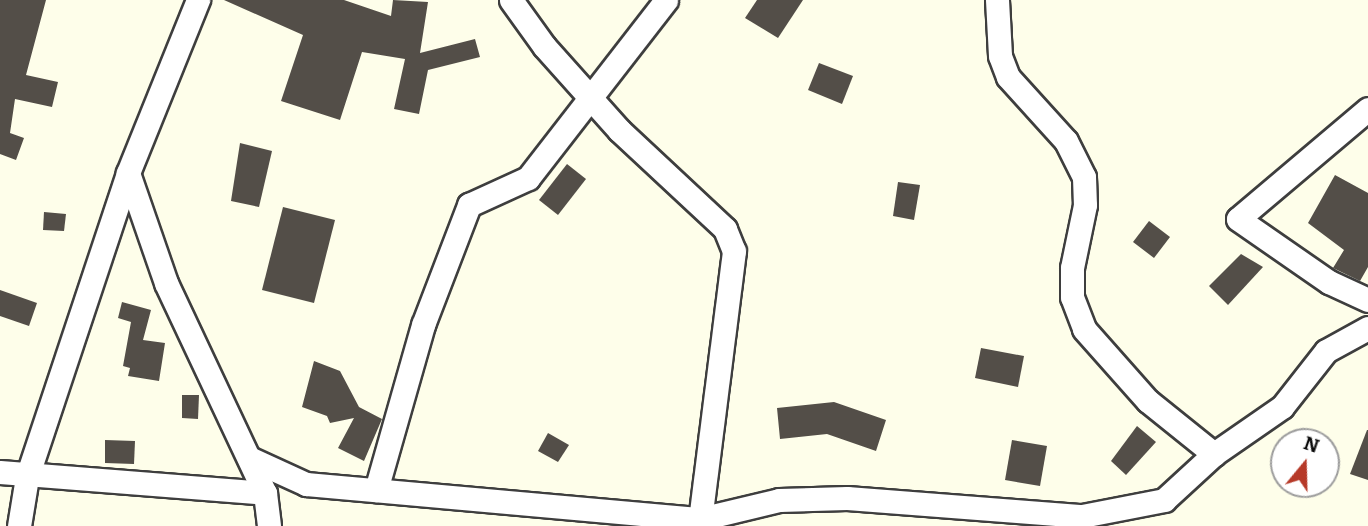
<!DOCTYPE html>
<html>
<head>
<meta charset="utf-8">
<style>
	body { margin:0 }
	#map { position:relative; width:1368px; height:526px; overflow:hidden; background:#fefeea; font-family:Bitter,serif }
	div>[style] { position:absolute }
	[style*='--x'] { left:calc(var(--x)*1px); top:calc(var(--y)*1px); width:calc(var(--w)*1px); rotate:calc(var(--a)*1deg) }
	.building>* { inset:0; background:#534e48 }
	.roads { filter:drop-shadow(2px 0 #3e3e3e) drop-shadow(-2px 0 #3e3e3e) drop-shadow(0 2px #3e3e3e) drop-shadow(0 -2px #3e3e3e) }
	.street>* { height:23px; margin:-11.5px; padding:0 11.5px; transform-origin:11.5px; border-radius:11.5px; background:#fff }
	span { translate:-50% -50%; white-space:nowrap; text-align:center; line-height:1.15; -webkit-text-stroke:7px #fff; paint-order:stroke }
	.north { position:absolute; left:1270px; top:428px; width:70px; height:70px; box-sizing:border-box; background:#fff; border:2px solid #9d9d9d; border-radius:50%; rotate:19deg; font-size:19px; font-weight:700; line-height:28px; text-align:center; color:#0b0b0b }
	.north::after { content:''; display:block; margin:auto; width:24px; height:32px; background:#b63928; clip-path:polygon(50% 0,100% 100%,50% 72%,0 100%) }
</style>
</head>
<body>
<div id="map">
	<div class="building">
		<i style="clip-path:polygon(0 0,46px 0,26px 75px,58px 82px,52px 107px,15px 99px,10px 133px,24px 138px,16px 160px,0 154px)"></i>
		<i style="clip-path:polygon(224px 0,344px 0,391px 16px,393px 0,428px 2px,420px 53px,475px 39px,480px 57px,428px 70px,419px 114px,394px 109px,405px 59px,362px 52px,340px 120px,281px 101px,303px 35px)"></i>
		<i style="clip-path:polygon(757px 0,803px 0,778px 38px,745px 18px)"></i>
		<i style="clip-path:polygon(819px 63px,853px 76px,842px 104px,808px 90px)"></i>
		<i style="clip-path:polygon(240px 143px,272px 151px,259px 207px,231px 201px)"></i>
		<i style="clip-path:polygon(567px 164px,586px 179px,558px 215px,539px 200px)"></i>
		<i style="clip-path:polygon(1335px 175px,1368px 193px,1368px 267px,1360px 281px,1333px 268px,1344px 250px,1308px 223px)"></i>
		<i style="clip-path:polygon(898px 182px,920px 185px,914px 220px,893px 216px)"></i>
		<i style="clip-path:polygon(283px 207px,335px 220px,314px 303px,262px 290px)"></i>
		<i style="clip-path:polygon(44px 212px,66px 214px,64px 231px,43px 230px)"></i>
		<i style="clip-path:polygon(1149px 221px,1170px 237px,1154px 258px,1133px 242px)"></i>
		<i style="clip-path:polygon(1241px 254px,1263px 267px,1228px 305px,1209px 286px)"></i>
		<i style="clip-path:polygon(0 290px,37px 303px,29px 326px,0 316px)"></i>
		<i style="clip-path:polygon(122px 302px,151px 310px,143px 340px,165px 343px,159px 381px,128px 376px,130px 368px,123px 366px,131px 322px,118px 318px)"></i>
		<i style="clip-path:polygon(981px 348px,1024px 356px,1018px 387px,975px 378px)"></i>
		<i style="clip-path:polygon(314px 361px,340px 371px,359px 407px,382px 419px,364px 461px,338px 448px,354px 418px,330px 423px,327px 416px,302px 407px)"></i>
		<i style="clip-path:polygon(182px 395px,199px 395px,198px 419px,182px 418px)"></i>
		<i style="clip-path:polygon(834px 402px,886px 420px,876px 451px,827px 434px,780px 439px,777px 408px)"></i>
		<i style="clip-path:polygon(1137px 426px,1156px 442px,1126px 475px,1111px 461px)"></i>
		<i style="clip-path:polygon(1367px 430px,1368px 430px,1368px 480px,1350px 474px)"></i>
		<i style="clip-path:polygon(548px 433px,569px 445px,558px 462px,538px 451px)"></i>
		<i style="clip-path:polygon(105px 440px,135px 441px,134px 464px,105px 463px)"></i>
		<i style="clip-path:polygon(1012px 440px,1047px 446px,1040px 486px,1005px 480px)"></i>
	</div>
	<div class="roads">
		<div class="street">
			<i style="--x:511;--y:0;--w:57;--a:54.3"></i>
			<i style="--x:544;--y:46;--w:113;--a:48.2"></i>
			<i style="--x:619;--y:130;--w:145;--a:43"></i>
			<i style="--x:725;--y:229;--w:24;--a:68"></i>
			<i style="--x:734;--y:251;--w:270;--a:97.2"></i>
			<i style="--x:997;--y:0;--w:56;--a:86.9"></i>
			<i style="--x:1000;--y:56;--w:22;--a:69"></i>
			<i style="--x:1008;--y:77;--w:86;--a:47.8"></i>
			<i style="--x:1066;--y:141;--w:40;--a:63.4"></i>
			<i style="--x:1084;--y:177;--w:28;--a:88"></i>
			<i style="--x:1085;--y:205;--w:64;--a:101.7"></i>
			<i style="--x:1072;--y:268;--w:29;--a:90"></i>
			<i style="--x:1072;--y:297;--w:34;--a:69"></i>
			<i style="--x:1084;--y:329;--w:96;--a:48.4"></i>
			<i style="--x:1148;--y:401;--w:85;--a:38.8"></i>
			<i style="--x:1368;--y:109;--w:170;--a:139.8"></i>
			<i style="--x:1238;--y:219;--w:111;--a:34.7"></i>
			<i style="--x:1329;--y:282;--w:43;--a:24.8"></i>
			<i style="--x:128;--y:173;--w:116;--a:70.9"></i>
			<i style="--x:166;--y:283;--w:232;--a:64.8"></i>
			<i style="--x:265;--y:493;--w:33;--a:83"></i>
			<i style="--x:249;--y:458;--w:63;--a:24.5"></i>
			<i style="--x:306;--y:484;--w:396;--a:5.1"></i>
			<i style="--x:700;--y:519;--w:81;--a:-13.5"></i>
			<i style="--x:779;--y:500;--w:68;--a:-1.7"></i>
			<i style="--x:847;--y:498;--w:236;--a:4.4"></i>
			<i style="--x:1082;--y:516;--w:84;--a:-11"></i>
			<i style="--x:1164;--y:500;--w:68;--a:-42.6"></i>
			<i style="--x:1214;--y:454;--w:83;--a:-34.7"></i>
			<i style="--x:1282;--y:407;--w:71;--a:-51.8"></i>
			<i style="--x:1326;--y:351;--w:48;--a:-28.7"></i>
			<i style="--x:0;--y:472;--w:266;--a:4.5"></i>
			<i style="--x:376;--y:490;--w:172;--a:-74.1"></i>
			<i style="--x:423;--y:325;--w:129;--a:-69"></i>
			<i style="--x:469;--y:205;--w:65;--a:-24.6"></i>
			<i style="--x:528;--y:178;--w:225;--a:-52.2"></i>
			<i style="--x:19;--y:526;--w:50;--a:-80.7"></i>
			<i style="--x:27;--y:477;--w:320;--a:-71.6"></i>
			<i style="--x:128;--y:173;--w:187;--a:-68"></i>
		</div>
	</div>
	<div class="north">N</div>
</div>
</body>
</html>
